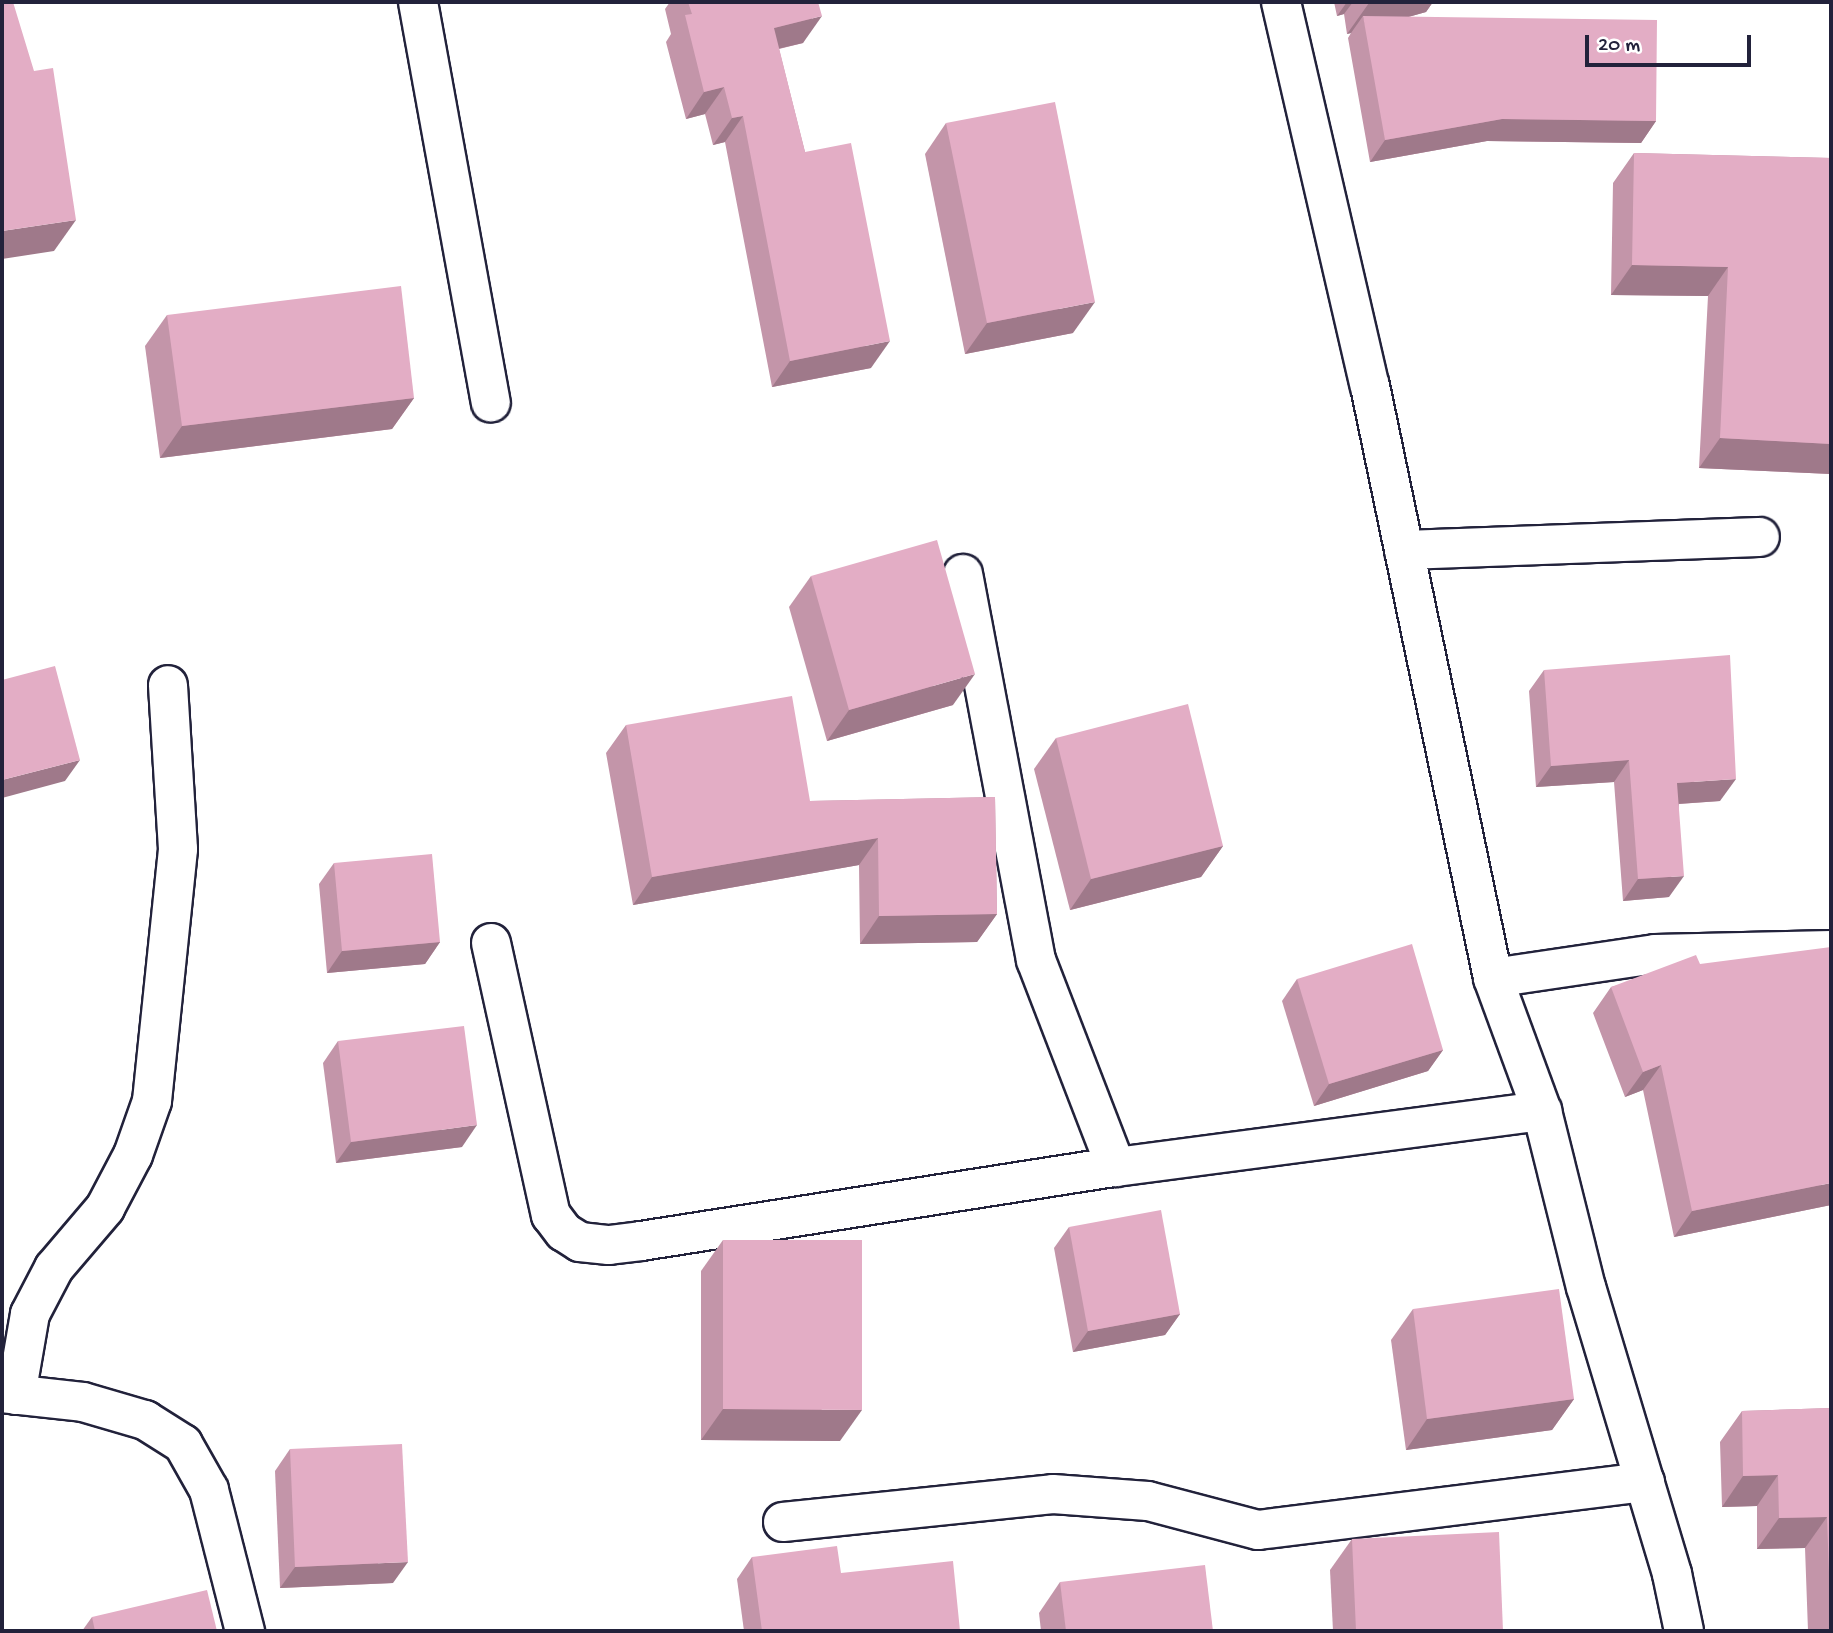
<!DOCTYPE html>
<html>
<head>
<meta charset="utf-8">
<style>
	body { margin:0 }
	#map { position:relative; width:1833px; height:1633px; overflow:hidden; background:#fff; font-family:"Gochi Hand",sans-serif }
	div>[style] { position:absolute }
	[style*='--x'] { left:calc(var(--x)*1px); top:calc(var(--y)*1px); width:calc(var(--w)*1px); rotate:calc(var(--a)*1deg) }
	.roads { filter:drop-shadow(2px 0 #22223b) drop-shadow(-2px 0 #22223b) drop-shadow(0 2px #22223b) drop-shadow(0 -2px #22223b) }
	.minor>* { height:38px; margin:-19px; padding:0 19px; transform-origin:19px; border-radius:19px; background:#fff }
	.wall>* { inset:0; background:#c395a9 }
	.shaded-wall>* { inset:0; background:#9f798a }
	.building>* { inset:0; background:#e3adc5 }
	span { translate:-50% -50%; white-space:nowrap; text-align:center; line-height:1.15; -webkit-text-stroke:5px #fff; paint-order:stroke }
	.frame { position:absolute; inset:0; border:4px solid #22223b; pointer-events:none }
	.scale { position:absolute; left:1585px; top:35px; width:166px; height:32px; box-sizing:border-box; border:4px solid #22223b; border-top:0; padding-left:9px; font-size:21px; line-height:24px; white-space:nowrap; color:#22223b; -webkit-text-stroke:5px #fff; paint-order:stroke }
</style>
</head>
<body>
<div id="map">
	<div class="roads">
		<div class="minor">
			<i style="--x:418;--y:2;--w:407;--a:79.7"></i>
			<i style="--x:1281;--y:2;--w:394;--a:77"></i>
			<i style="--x:1370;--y:386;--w:605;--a:78.26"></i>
			<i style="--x:1493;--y:978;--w:142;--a:69.8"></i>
			<i style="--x:1542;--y:1111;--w:181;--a:76"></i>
			<i style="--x:1586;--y:1287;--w:300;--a:73.3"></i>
			<i style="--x:1672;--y:1574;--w:58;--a:78.1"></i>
			<i style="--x:1404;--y:550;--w:356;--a:-2.1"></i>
			<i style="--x:963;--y:574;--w:393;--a:79.3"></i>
			<i style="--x:1036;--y:960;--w:222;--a:68.9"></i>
			<i style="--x:491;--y:943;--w:279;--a:77.6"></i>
			<i style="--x:551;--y:1215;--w:21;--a:53"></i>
			<i style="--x:564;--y:1232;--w:19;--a:32"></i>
			<i style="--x:580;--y:1242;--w:29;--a:6"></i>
			<i style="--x:609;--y:1245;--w:32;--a:-7"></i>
			<i style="--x:641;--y:1241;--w:481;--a:-8.9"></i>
			<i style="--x:1116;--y:1167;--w:430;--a:-7.5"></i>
			<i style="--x:1493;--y:978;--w:164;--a:-8.4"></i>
			<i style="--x:1655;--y:954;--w:176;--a:-1.3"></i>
			<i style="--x:2;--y:1393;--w:81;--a:6.3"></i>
			<i style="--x:83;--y:1402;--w:65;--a:16.2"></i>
			<i style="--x:145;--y:1420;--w:45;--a:32.3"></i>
			<i style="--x:183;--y:1444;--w:53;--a:60.5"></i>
			<i style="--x:209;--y:1490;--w:146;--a:75.7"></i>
			<i style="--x:16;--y:1395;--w:82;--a:-80.2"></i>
			<i style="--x:30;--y:1314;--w:52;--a:-62.4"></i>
			<i style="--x:54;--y:1268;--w:79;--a:-49.6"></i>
			<i style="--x:105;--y:1208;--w:60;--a:-62.2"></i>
			<i style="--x:133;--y:1155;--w:57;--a:-70.6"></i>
			<i style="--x:152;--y:1101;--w:253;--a:-84.1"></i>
			<i style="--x:178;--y:849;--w:164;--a:-93.5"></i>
			<i style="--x:783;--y:1522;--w:271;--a:-5.9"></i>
			<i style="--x:1053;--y:1494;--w:95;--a:4.2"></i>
			<i style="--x:1148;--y:1501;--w:114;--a:14.8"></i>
			<i style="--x:1258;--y:1530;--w:390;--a:-7.1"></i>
		</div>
	</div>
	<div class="wall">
		<i style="clip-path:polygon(670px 2px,818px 2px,803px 43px,779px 49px,805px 152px,871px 368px,772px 387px,725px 142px,713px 145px,705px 114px,686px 119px,666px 42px,671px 34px,665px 9px)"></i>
		<i style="clip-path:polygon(1334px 2px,1433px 2px,1426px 12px,1408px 17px,1656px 121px,1641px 143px,1487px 141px,1370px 162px,1348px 38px,1351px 33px,1347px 34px,1344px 14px,1337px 16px)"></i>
		<i style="clip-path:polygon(946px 123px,1073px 333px,965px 354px,925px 154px)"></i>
		<i style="clip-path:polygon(1634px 153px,1831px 158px,1831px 474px,1699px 468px,1708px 296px,1611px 295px,1613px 183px)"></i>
		<i style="clip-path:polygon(167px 315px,414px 398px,392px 429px,160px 458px,145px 346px)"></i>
		<i style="clip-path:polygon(811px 576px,953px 705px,827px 741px,789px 607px)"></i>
		<i style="clip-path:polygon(1544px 670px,1720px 801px,1679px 804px,1669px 897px,1623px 901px,1614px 782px,1536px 787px,1529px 691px)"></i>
		<i style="clip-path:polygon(626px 725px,810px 801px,995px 797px,997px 914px,977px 942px,860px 944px,859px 865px,633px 905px,606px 753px)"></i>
		<i style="clip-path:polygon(1056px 738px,1223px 846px,1201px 877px,1070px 910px,1034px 769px)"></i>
		<i style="clip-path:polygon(334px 863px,440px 942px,425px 964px,327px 973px,319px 884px)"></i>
		<i style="clip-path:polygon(1700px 964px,1831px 1205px,1674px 1237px,1643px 1090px,1625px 1097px,1593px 1013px,1611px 987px)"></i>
		<i style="clip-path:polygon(1297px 979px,1443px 1050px,1428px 1071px,1314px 1106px,1282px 1001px)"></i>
		<i style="clip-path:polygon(338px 1041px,462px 1147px,336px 1163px,323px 1063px)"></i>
		<i style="clip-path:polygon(1069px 1227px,1180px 1314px,1165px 1335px,1073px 1352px,1054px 1248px)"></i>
		<i style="clip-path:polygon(723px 1240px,840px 1441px,701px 1440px,701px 1271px)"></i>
		<i style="clip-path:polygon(1413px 1309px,1574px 1399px,1552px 1430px,1406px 1450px,1391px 1340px)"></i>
		<i style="clip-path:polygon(1831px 1408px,1831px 1631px,1808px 1631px,1805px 1548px,1757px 1549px,1757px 1506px,1722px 1507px,1720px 1442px,1742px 1411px)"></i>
		<i style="clip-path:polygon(290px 1449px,393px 1583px,280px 1588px,275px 1471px)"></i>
		<i style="clip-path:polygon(1352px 1539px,1503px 1631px,1333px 1631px,1330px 1570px)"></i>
		<i style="clip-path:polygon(752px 1557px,841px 1573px,960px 1631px,744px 1631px,737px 1579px)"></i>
		<i style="clip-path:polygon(1060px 1582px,1213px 1631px,1041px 1631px,1039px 1613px)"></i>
		<i style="clip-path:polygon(92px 1617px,217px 1631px,82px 1631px)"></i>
	</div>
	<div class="shaded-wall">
		<i style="clip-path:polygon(1347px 2px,1353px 2px,1344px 14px,1337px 16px)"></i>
		<i style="clip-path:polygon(1374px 2px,1433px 2px,1426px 12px,1366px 29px,1363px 16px,1351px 33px,1347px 34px,1369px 3px)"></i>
		<i style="clip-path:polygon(822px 16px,803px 43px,755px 54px,774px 28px)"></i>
		<i style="clip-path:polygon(724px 87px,705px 114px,686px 119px,704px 92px)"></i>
		<i style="clip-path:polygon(743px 116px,725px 142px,713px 145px,732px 118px)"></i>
		<i style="clip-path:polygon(1502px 119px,1656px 121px,1641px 143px,1487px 141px,1370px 162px,1385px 140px)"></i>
		<i style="clip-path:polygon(76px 220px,54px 251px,2px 259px,2px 231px)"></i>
		<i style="clip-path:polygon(1632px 265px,1728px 267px,1708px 296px,1611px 295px)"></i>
		<i style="clip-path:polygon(1095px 302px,1073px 333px,965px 354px,987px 323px)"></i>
		<i style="clip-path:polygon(890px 341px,871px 368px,772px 387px,790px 361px)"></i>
		<i style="clip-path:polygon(414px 398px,392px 429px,160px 458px,182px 426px)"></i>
		<i style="clip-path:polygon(1720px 438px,1831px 444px,1831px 474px,1699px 468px)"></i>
		<i style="clip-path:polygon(975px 674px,953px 705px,827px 741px,849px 710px)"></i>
		<i style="clip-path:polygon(80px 760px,65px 781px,2px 798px,2px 780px)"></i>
		<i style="clip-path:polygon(1629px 760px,1614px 782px,1536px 787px,1551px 766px)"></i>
		<i style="clip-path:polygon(1736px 779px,1720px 801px,1662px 805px,1677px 783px)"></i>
		<i style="clip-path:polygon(878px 838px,859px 865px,633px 905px,652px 877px)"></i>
		<i style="clip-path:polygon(1223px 846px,1201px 877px,1070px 910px,1091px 879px)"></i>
		<i style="clip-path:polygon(1684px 876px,1669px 897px,1623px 901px,1638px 879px)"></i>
		<i style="clip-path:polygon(997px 914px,977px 942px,860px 944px,879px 916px)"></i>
		<i style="clip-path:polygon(440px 942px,425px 964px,327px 973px,342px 951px)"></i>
		<i style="clip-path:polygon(1443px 1050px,1428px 1071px,1314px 1106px,1329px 1084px)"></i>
		<i style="clip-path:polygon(1661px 1065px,1643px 1090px,1625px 1097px,1643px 1072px)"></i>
		<i style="clip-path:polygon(477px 1125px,462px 1147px,336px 1163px,351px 1142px)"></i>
		<i style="clip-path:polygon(1831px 1183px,1831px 1205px,1674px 1237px,1692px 1211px)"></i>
		<i style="clip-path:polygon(1180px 1314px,1165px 1335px,1073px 1352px,1088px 1331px)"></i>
		<i style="clip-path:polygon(1574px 1399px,1552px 1430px,1406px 1450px,1427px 1419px)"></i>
		<i style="clip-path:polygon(723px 1409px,862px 1410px,840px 1441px,701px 1440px)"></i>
		<i style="clip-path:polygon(1778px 1475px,1757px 1506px,1722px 1507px,1743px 1476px)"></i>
		<i style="clip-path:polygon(1827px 1517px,1805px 1548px,1757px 1549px,1779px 1518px)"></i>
		<i style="clip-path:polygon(408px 1562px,393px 1583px,280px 1588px,295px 1567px)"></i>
	</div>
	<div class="building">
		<i style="clip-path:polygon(2px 2px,13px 2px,34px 71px,53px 68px,76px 220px,2px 231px)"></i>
		<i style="clip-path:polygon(688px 2px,818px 2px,822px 16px,774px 28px,805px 152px,851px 143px,890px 341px,790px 361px,743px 116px,732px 118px,724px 87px,704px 92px,685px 15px,692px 14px)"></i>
		<i style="clip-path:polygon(1363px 16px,1657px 20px,1656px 121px,1502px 119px,1385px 140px)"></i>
		<i style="clip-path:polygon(1055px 102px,1095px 302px,987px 323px,946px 123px)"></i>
		<i style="clip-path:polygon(1634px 153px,1831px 158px,1831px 444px,1720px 438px,1728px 267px,1632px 265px)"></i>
		<i style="clip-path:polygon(401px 286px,414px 398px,182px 426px,167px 315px)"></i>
		<i style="clip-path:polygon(937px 540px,975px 674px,849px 710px,811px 576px)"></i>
		<i style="clip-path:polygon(1730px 655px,1736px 779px,1677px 783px,1684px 876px,1638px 879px,1629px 760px,1551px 766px,1544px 670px)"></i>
		<i style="clip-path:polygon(55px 666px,80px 760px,2px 780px,2px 680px)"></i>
		<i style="clip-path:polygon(792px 696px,810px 801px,995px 797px,997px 914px,879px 916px,878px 838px,652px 877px,626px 725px)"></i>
		<i style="clip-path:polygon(1188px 704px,1223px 846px,1091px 879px,1056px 738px)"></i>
		<i style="clip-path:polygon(432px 854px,440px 942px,342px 951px,334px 863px)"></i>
		<i style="clip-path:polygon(1412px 944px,1443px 1050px,1329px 1084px,1297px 979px)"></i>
		<i style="clip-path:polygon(1831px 947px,1831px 1183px,1692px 1211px,1661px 1065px,1643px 1072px,1611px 987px,1696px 955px,1700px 964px)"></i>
		<i style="clip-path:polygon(464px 1026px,477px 1125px,351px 1142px,338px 1041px)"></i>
		<i style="clip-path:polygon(1161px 1210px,1180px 1314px,1088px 1331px,1069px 1227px)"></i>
		<i style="clip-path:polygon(723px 1240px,862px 1240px,862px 1410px,723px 1409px)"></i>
		<i style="clip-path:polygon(1559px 1289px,1574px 1399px,1427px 1419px,1413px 1309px)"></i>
		<i style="clip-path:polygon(1831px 1408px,1831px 1628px,1827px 1517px,1779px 1518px,1778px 1475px,1743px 1476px,1742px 1411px)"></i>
		<i style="clip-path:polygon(402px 1444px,408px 1562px,295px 1567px,290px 1449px)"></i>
		<i style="clip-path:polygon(1499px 1532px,1503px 1631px,1356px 1631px,1352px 1539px)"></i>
		<i style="clip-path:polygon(837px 1546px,841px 1573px,953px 1561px,960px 1631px,762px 1631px,752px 1557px)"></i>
		<i style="clip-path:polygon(1205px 1565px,1213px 1631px,1066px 1631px,1060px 1582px)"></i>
		<i style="clip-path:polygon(207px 1590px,217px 1631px,95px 1631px,92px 1617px)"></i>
	</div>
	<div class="frame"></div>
	<div class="scale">20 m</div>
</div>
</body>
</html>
